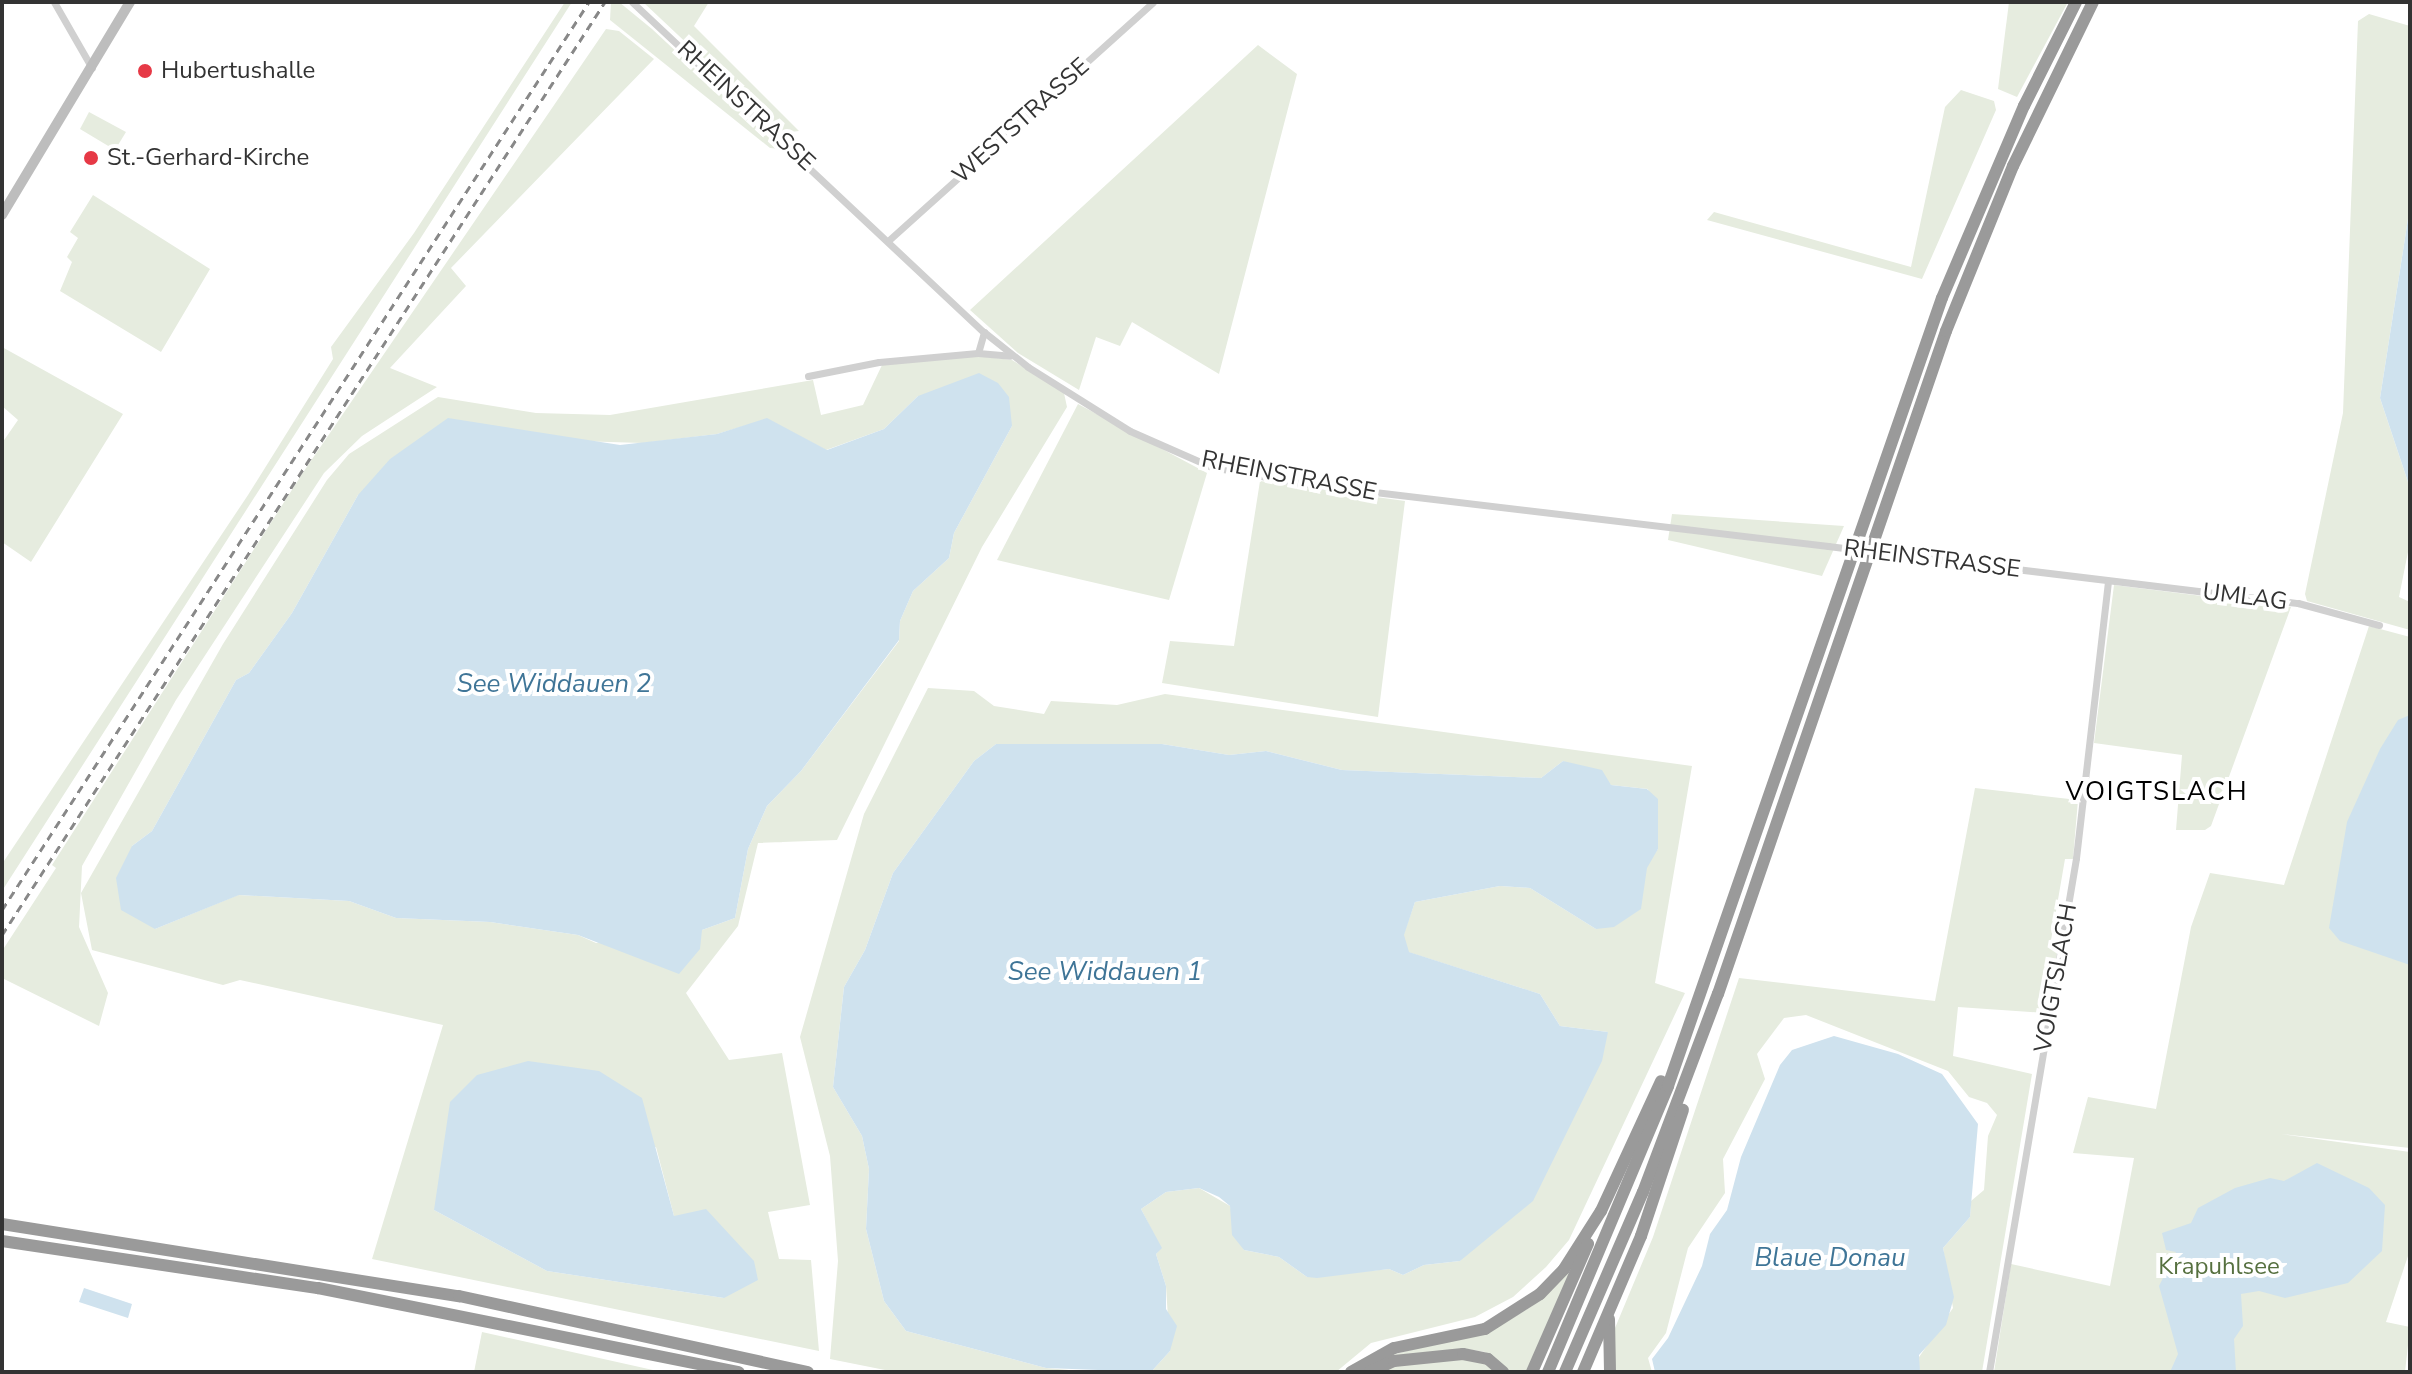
<!DOCTYPE html>
<html>
<head>
<meta charset="utf-8">
<style>
	body { margin:0 }
	#map { position:relative; width:2412px; height:1374px; overflow:hidden; background:#fff; font-family:"Nunito Sans",sans-serif }
	div>[style] { position:absolute }
	[style*='--x'] { left:calc(var(--x)*1px); top:calc(var(--y)*1px); width:calc(var(--w)*1px); rotate:calc(var(--a)*1deg) }
	.green>* { inset:0; background:#e6ecdf }
	.water>* { inset:0; background:#cfe2ee }
	.minor>* { height:7px; margin:-3.5px; padding:0 3.5px; transform-origin:3.5px; border-radius:3.5px; background:#d0d0d0 }
	.secondary>* { height:10px; margin:-5px; padding:0 5px; transform-origin:5px; border-radius:5px; background:#bdbdbd }
	.motorway>* { height:12px; margin:-6px; padding:0 6px; transform-origin:6px; border-radius:6px; background:#9a9a9a }
	.rail>* { height:3px; margin-top:-1.5px; transform-origin:0; background:repeating-linear-gradient(90deg,#888 0 8px,transparent 0 14px) }
	.minor-bridge>* { height:7px; margin:-3.5px; padding:0 3.5px; transform-origin:3.5px; border-radius:3.5px; background:#d0d0d0 }
	.dots>* { width:22px; height:22px; translate:-50% -50%; box-sizing:border-box; border:4px solid #fff; border-radius:50% }
	span { translate:-50% -50%; white-space:nowrap; text-align:center; line-height:1.15; -webkit-text-stroke:8px #fff; paint-order:stroke }
	.poi-label { font-size:24px; color:#333 }
	.left { translate:0 -50%; text-align:left }
	.street-label { font-size:24px; color:#333 }
	.park-label { font-size:24px; color:#56703f }
	.water-label { font-size:26px; color:#3f7597; font-style:italic }
	.neighbourhood-label { font-size:26px; color:#000; letter-spacing:2px }
	.frame { position:absolute; inset:0; border:4px solid #333; pointer-events:none }
</style>
</head>
<body>
<div id="map">
	<div class="green">
		<i style="clip-path:polygon(565px 2px,572px 2px,2px 891px,2px 864px,248px 495px,333px 359px,331px 347px,414px 233px)"></i>
		<i style="clip-path:polygon(611px 2px,619px 2px,652px 29px,781px 149px,770px 148px,610px 20px)"></i>
		<i style="clip-path:polygon(643px 2px,709px 2px,694px 26px,799px 131px,782px 133px)"></i>
		<i style="clip-path:polygon(2009px 2px,2068px 2px,2017px 97px,1998px 89px)"></i>
		<i style="clip-path:polygon(2369px 14px,2410px 26px,2410px 206px,2380px 398px,2410px 488px,2410px 542px,2399px 597px,2410px 602px,2410px 630px,2307px 601px,2305px 594px,2343px 413px,2358px 21px)"></i>
		<i style="clip-path:polygon(606px 29px,619px 31px,654px 59px,451px 268px,466px 286px,390px 368px,437px 387px,362px 436px,324px 473px,176px 700px,82px 866px,79px 927px,108px 993px,99px 1026px,2px 978px,2px 951px,56px 868px,52px 865px,304px 471px)"></i>
		<i style="clip-path:polygon(1258px 45px,1297px 74px,1219px 374px,1132px 322px,1120px 346px,1096px 337px,1079px 390px,1018px 353px,970px 310px)"></i>
		<i style="clip-path:polygon(1961px 90px,1994px 101px,1996px 110px,1922px 279px,1707px 220px,1714px 212px,1911px 267px,1945px 107px)"></i>
		<i style="clip-path:polygon(89px 112px,126px 132px,115px 150px,80px 129px)"></i>
		<i style="clip-path:polygon(93px 195px,210px 269px,161px 352px,60px 291px,72px 262px,67px 257px,78px 238px,70px 232px)"></i>
		<i style="clip-path:polygon(2px 347px,123px 414px,31px 562px,2px 542px,2px 443px,18px 420px,2px 406px)"></i>
		<i style="clip-path:polygon(evenodd,978px 356px,1012px 360px,1064px 393px,1067px 407px,982px 547px,837px 840px,758px 843px,738px 926px,686px 993px,729px 1060px,782px 1053px,810px 1205px,768px 1212px,779px 1259px,811px 1260px,819px 1351px,372px 1259px,443px 1025px,240px 980px,223px 985px,92px 950px,81px 893px,223px 644px,327px 480px,349px 454px,438px 397px,536px 413px,610px 415px,813px 380px,821px 415px,863px 405px,882px 365px,978px 356px,918px 396px,1012px 426px,954px 533px,949px 558px,913px 591px,900px 621px,899px 641px,801px 771px,767px 806px,748px 849px,735px 918px,702px 930px,596px 943px,578px 935px,490px 922px,396px 918px,349px 901px,238px 895px,155px 929px,132px 846px,152px 831px,236px 680px,249px 673px,292px 613px,358px 495px,577px 441px,643px 443px,717px 434px,767px 419px,826px 450px,884px 429px,918px 396px,978px 356px,656px 1147px,674px 1216px,724px 1298px,547px 1271px,434px 1210px,656px 1147px)"></i>
		<i style="clip-path:polygon(1078px 404px,1207px 473px,1169px 600px,997px 560px)"></i>
		<i style="clip-path:polygon(1260px 481px,1405px 501px,1378px 717px,1162px 683px,1170px 641px,1234px 646px)"></i>
		<i style="clip-path:polygon(1672px 514px,1844px 526px,1822px 576px,1668px 540px)"></i>
		<i style="clip-path:polygon(2114px 585px,2291px 607px,2211px 826px,2205px 830px,2176px 830px,2182px 755px,2094px 743px)"></i>
		<i style="clip-path:polygon(2369px 626px,2410px 637px,2410px 1148px,2281px 1134px,2410px 1152px,2410px 1250px,2386px 1322px,2410px 1327px,2405px 1372px,1994px 1372px,2011px 1264px,2110px 1286px,2134px 1158px,2073px 1153px,2088px 1097px,2156px 1109px,2191px 927px,2210px 873px,2284px 885px)"></i>
		<i style="clip-path:polygon(928px 688px,974px 691px,994px 706px,1044px 714px,1051px 701px,1117px 705px,1165px 694px,1692px 766px,1655px 983px,1685px 993px,1569px 1240px,1546px 1267px,1513px 1297px,1475px 1317px,1371px 1343px,1336px 1372px,1151px 1372px,1170px 1351px,1166px 1286px,1156px 1254px,1161px 1248px,1141px 1209px,1166px 1192px,1199px 1188px,1230px 1206px,1244px 1250px,1279px 1257px,1307px 1277px,1389px 1269px,1403px 1275px,1424px 1265px,1460px 1261px,1608px 1032px,1560px 1026px,1540px 994px,1408px 952px,1403px 936px,1415px 902px,1500px 886px,1530px 888px,1596px 929px,1658px 849px,1648px 789px,1611px 785px,1563px 761px,1541px 778px,1342px 770px,1266px 751px,1229px 755px,1162px 744px,996px 744px,974px 761px,893px 873px,865px 950px,844px 987px,833px 1087px,862px 1136px,869px 1169px,866px 1229px,884px 1301px,906px 1331px,1046px 1368px,1092px 1372px,895px 1372px,830px 1359px,838px 1261px,830px 1156px,800px 1037px,864px 814px)"></i>
		<i style="clip-path:polygon(1975px 788px,2078px 800px,2073px 859px,2065px 859px,2050px 946px,2058px 948px,2045px 1013px,1958px 1007px,1953px 1056px,2032px 1074px,1982px 1372px,1920px 1372px,1917px 1360px,1953px 1308px,1943px 1248px,1970px 1217px,1971px 1201px,1984px 1190px,1988px 1136px,1997px 1115px,1987px 1103px,1969px 1097px,1948px 1071px,1806px 1015px,1784px 1018px,1757px 1054px,1765px 1079px,1723px 1159px,1725px 1193px,1688px 1248px,1666px 1333px,1648px 1358px,1652px 1372px,1617px 1372px,1612px 1360px,1615px 1328px,1653px 1237px,1739px 978px,1935px 1001px)"></i>
		<i style="clip-path:polygon(1572px 1267px,1526px 1372px,1508px 1372px,1485px 1352px,1467px 1349px,1376px 1359px,1496px 1328px,1532px 1306px)"></i>
		<i style="clip-path:polygon(482px 1332px,662px 1372px,474px 1372px)"></i>
		<i style="clip-path:polygon(1474px 1358px,1499px 1372px,1377px 1372px,1386px 1367px)"></i>
	</div>
	<div class="water">
		<i style="clip-path:polygon(2410px 206px,2410px 488px,2380px 398px)"></i>
		<i style="clip-path:polygon(979px 373px,998px 383px,1009px 397px,1012px 426px,954px 533px,949px 558px,913px 591px,900px 621px,899px 640px,801px 771px,767px 806px,748px 849px,735px 918px,702px 930px,700px 949px,679px 974px,578px 935px,490px 922px,396px 918px,349px 901px,239px 895px,155px 929px,121px 910px,116px 878px,132px 846px,152px 831px,236px 680px,249px 673px,292px 613px,358px 495px,390px 459px,448px 418px,620px 445px,717px 434px,767px 418px,827px 450px,884px 429px,918px 396px)"></i>
		<i style="clip-path:polygon(2410px 715px,2410px 965px,2340px 941px,2329px 928px,2347px 822px,2380px 749px,2398px 720px)"></i>
		<i style="clip-path:polygon(996px 744px,1162px 744px,1229px 755px,1266px 751px,1342px 770px,1541px 778px,1563px 761px,1602px 770px,1611px 785px,1647px 789px,1658px 799px,1658px 849px,1647px 868px,1641px 909px,1614px 927px,1596px 929px,1530px 888px,1500px 886px,1415px 902px,1404px 935px,1409px 952px,1540px 994px,1560px 1026px,1608px 1032px,1602px 1061px,1533px 1201px,1460px 1261px,1424px 1265px,1403px 1275px,1389px 1269px,1317px 1278px,1307px 1277px,1279px 1257px,1244px 1250px,1232px 1235px,1230px 1206px,1219px 1197px,1199px 1188px,1166px 1192px,1141px 1209px,1162px 1248px,1156px 1254px,1166px 1286px,1166px 1309px,1177px 1326px,1170px 1351px,1151px 1372px,1046px 1368px,906px 1331px,884px 1301px,866px 1229px,869px 1169px,862px 1136px,833px 1087px,844px 987px,865px 950px,893px 873px,974px 761px)"></i>
		<i style="clip-path:polygon(1834px 1036px,1898px 1054px,1942px 1074px,1978px 1124px,1970px 1217px,1943px 1248px,1954px 1297px,1946px 1325px,1919px 1355px,1920px 1372px,1655px 1372px,1652px 1359px,1668px 1338px,1702px 1266px,1710px 1234px,1727px 1210px,1741px 1157px,1780px 1065px,1792px 1050px)"></i>
		<i style="clip-path:polygon(528px 1061px,599px 1071px,642px 1098px,674px 1216px,706px 1209px,754px 1261px,758px 1280px,724px 1298px,547px 1271px,434px 1210px,450px 1102px,477px 1075px)"></i>
		<i style="clip-path:polygon(2317px 1163px,2369px 1188px,2385px 1205px,2382px 1251px,2348px 1283px,2285px 1298px,2259px 1291px,2241px 1294px,2243px 1326px,2234px 1339px,2236px 1372px,2170px 1372px,2178px 1354px,2159px 1286px,2176px 1252px,2166px 1250px,2162px 1233px,2191px 1223px,2198px 1208px,2235px 1188px,2270px 1178px,2284px 1181px)"></i>
		<i style="clip-path:polygon(84px 1288px,132px 1304px,128px 1318px,79px 1302px)"></i>
	</div>
	<div class="minor">
		<i style="--x:54;--y:2;--w:76;--a:60.1"></i>
		<i style="--x:632;--y:2;--w:482;--a:43.2"></i>
		<i style="--x:984;--y:332;--w:56;--a:38.5"></i>
		<i style="--x:1028;--y:367;--w:120;--a:32.1"></i>
		<i style="--x:1130;--y:431;--w:90;--a:23.7"></i>
		<i style="--x:1212;--y:467;--w:88;--a:10.4"></i>
		<i style="--x:1299;--y:483;--w:533;--a:6.79"></i>
		<i style="--x:889;--y:240;--w:355;--a:-42"></i>
		<i style="--x:978;--y:353;--w:22;--a:-74"></i>
		<i style="--x:808;--y:376;--w:72;--a:-11.2"></i>
		<i style="--x:879;--y:362;--w:99;--a:-5.2"></i>
		<i style="--x:978;--y:353;--w:32;--a:5"></i>
		<i style="--x:1892;--y:554;--w:409;--a:6.9"></i>
		<i style="--x:2298;--y:603;--w:84;--a:15.2"></i>
		<i style="--x:1989;--y:1372;--w:521;--a:-80.39"></i>
		<i style="--x:2076;--y:858;--w:279;--a:-83.4"></i>
	</div>
	<div class="secondary">
		<i style="--x:2;--y:215;--w:249;--a:-59"></i>
	</div>
	<div class="motorway">
		<i style="--x:2;--y:1224;--w:463;--a:9"></i>
		<i style="--x:459;--y:1296;--w:357;--a:12.3"></i>
		<i style="--x:2;--y:1241;--w:319;--a:8.5"></i>
		<i style="--x:318;--y:1288;--w:429;--a:11.3"></i>
		<i style="--x:1609;--y:1319;--w:53;--a:88.9"></i>
		<i style="--x:1351;--y:1372;--w:49;--a:-29.2"></i>
		<i style="--x:1394;--y:1348;--w:93;--a:-11.8"></i>
		<i style="--x:1485;--y:1329;--w:65;--a:-32.5"></i>
		<i style="--x:1540;--y:1294;--w:35;--a:-46"></i>
		<i style="--x:1564;--y:1269;--w:69;--a:-57.5"></i>
		<i style="--x:1601;--y:1211;--w:143;--a:-65.2"></i>
		<i style="--x:1370;--y:1372;--w:26;--a:-25"></i>
		<i style="--x:1394;--y:1361;--w:69;--a:-5.8"></i>
		<i style="--x:1463;--y:1354;--w:25;--a:11"></i>
		<i style="--x:1488;--y:1359;--w:20;--a:41"></i>
		<i style="--x:1532;--y:1372;--w:140;--a:-66.4"></i>
		<i style="--x:1548;--y:1372;--w:310;--a:-67.2"></i>
		<i style="--x:1668;--y:1086;--w:834;--a:-70.83"></i>
		<i style="--x:1942;--y:298;--w:209;--a:-66.9"></i>
		<i style="--x:2024;--y:106;--w:116;--a:-63.4"></i>
		<i style="--x:1565;--y:1372;--w:196;--a:-66.6"></i>
		<i style="--x:1643;--y:1192;--w:212;--a:-69.3"></i>
		<i style="--x:1718;--y:994;--w:701;--a:-71.02"></i>
		<i style="--x:1946;--y:331;--w:178;--a:-67.9"></i>
		<i style="--x:2013;--y:166;--w:182;--a:-64"></i>
		<i style="--x:1583;--y:1372;--w:148;--a:-66.9"></i>
		<i style="--x:1641;--y:1236;--w:133;--a:-71.6"></i>
	</div>
	<div class="rail">
		<i style="--x:2;--y:910;--w:1081;--a:-57.12"></i>
		<i style="--x:2;--y:935;--w:1111;--a:-57.13"></i>
	</div>
	<div class="minor-bridge">
		<i style="--x:1828;--y:546;--w:64;--a:7.1"></i>
	</div>
	<div class="dots">
		<i style="left:145px;top:71px;background:#e63946"></i>
		<i style="left:91px;top:158px;background:#e63946"></i>
	</div>
	<div class="poi-label">
		<span class="left" style="left:161px;top:71px">Hubertushalle</span>
		<span class="left" style="left:107px;top:158px">St.-Gerhard-Kirche</span>
	</div>
	<div class="street-label">
		<span style="left:746px;top:106px;rotate:43deg">RHEINSTRASSE</span>
		<span style="left:1021px;top:121px;rotate:-42deg">WESTSTRASSE</span>
		<span style="left:1289px;top:476px;rotate:11deg">RHEINSTRASSE</span>
		<span style="left:1932px;top:559px;rotate:7deg">RHEINSTRASSE</span>
		<span style="left:2245px;top:597px;rotate:7deg">UMLAG</span>
		<span style="left:2056px;top:978px;rotate:-80deg">VOIGTSLACH</span>
	</div>
	<div class="park-label">
		<span style="left:2219px;top:1267px">Krapuhlsee</span>
	</div>
	<div class="water-label">
		<span style="left:554px;top:684px">See Widdauen 2</span>
		<span style="left:1105px;top:972px">See Widdauen 1</span>
		<span style="left:1830px;top:1258px">Blaue Donau</span>
	</div>
	<div class="neighbourhood-label">
		<span style="left:2157px;top:792px">VOIGTSLACH</span>
	</div>
	<div class="frame"></div>
</div>
</body>
</html>
